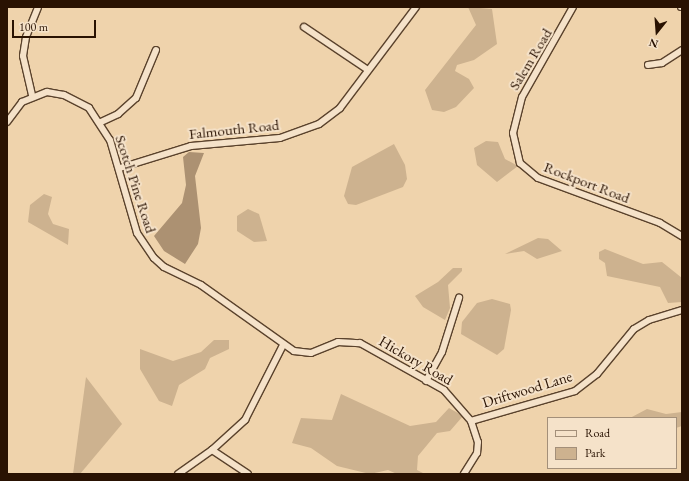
<!DOCTYPE html>
<html>
<head>
<meta charset="utf-8">
<style>
	body { margin:0 }
	#map { position:relative; width:689px; height:481px; overflow:hidden; background:#efd3ac; font-family:"EB Garamond",serif }
	div>[style] { position:absolute }
	[style*='--x'] { left:calc(var(--x)*1px); top:calc(var(--y)*1px); width:calc(var(--w)*1px); rotate:calc(var(--a)*1deg) }
	.green>* { inset:0; background:#cdb28f }
	.water>* { inset:0; background:#ac9172 }
	.roads { filter:drop-shadow(1px 0 #5a422c) drop-shadow(-1px 0 #5a422c) drop-shadow(0 1px #5a422c) drop-shadow(0 -1px #5a422c) }
	.street>* { height:6px; margin:-3px; padding:0 3px; transform-origin:3px; border-radius:3px; background:#f5e2c9 }
	span { translate:-50% -50%; white-space:nowrap; text-align:center; line-height:1.15; -webkit-text-stroke:4px #f5e2c9; paint-order:stroke }
	.street-label { font-size:15px; color:#291202 }
	.frame { position:absolute; inset:0; border:8px solid #291202; pointer-events:none }
	.legend { position:absolute; left:547px; top:417px; width:130px; height:52px; box-sizing:border-box; background:#f5e2c9; border:1px solid #a38f79; margin:0; padding:5px 7px; list-style:none; font-size:12px; color:#291202 }
	.legend li { display:flex; align-items:center; gap:8px; height:20px }
	.legend b { width:20px; border:1px solid #a38f79 }
	.north { position:absolute; left:637px; top:12px; width:40px; height:40px; -webkit-text-stroke:3px #f5e2c9; paint-order:stroke; rotate:197deg; font-size:11px; font-weight:700; line-height:16px; text-align:center; color:#291202 }
	.north::after { content:''; display:block; margin:auto; width:14px; height:18px; background:#291202; clip-path:polygon(50% 0,100% 100%,50% 72%,0 100%) }
	.scale { position:absolute; left:12px; top:20px; width:84px; height:18px; box-sizing:border-box; border:2px solid #291202; border-top:0; padding-left:5px; font-size:12px; line-height:14px; white-space:nowrap; color:#291202; -webkit-text-stroke:3px #f5e2c9; paint-order:stroke }
</style>
</head>
<body>
<div id="map">
	<div class="green">
		<i style="clip-path:polygon(468px 7px,492px 9px,497px 44px,474px 60px,457px 65px,455px 71px,469px 79px,474px 88px,456px 107px,444px 112px,432px 110px,425px 90px,476px 25px)"></i>
		<i style="clip-path:polygon(486px 141px,498px 142px,505px 159px,518px 166px,497px 182px,477px 165px,474px 148px)"></i>
		<i style="clip-path:polygon(394px 144px,405px 165px,407px 179px,403px 187px,356px 205px,348px 204px,344px 196px,352px 167px)"></i>
		<i style="clip-path:polygon(44px 194px,52px 197px,48px 214px,53px 224px,69px 229px,68px 245px,28px 222px,30px 205px)"></i>
		<i style="clip-path:polygon(248px 209px,259px 214px,267px 241px,254px 242px,237px 231px,237px 216px)"></i>
		<i style="clip-path:polygon(538px 238px,548px 239px,562px 251px,537px 259px,524px 251px,505px 254px)"></i>
		<i style="clip-path:polygon(605px 249px,643px 264px,662px 262px,682px 278px,682px 302px,668px 303px,660px 287px,607px 276px,605px 263px,599px 259px,599px 252px)"></i>
		<i style="clip-path:polygon(453px 268px,462px 268px,462px 271px,448px 285px,450px 308px,445px 320px,423px 307px,415px 296px,438px 282px)"></i>
		<i style="clip-path:polygon(492px 299px,510px 304px,511px 310px,504px 349px,497px 355px,461px 334px,462px 322px,477px 303px)"></i>
		<i style="clip-path:polygon(214px 340px,229px 340px,229px 349px,210px 358px,205px 369px,179px 385px,172px 406px,159px 401px,140px 369px,140px 349px,173px 361px,201px 352px)"></i>
		<i style="clip-path:polygon(86px 377px,122px 424px,80px 474px,73px 474px)"></i>
		<i style="clip-path:polygon(341px 394px,410px 426px,436px 422px,449px 408px,463px 416px,450px 431px,437px 433px,418px 456px,417px 470px,425px 474px,397px 474px,388px 470px,370px 474px,337px 466px,311px 448px,292px 443px,301px 418px,332px 420px)"></i>
		<i style="clip-path:polygon(647px 409px,666px 414px,682px 412px,682px 426px,676px 428px,676px 418px,630px 418px)"></i>
	</div>
	<div class="water">
		<i style="clip-path:polygon(189px 152px,204px 153px,195px 176px,201px 228px,198px 244px,185px 264px,164px 251px,154px 236px,182px 203px,186px 185px,183px 157px)"></i>
	</div>
	<div class="roads">
		<div class="street">
			<i style="--x:573;--y:7;--w:103;--a:119.5"></i>
			<i style="--x:522;--y:97;--w:37;--a:104"></i>
			<i style="--x:513;--y:133;--w:31;--a:77"></i>
			<i style="--x:520;--y:163;--w:23;--a:40"></i>
			<i style="--x:538;--y:178;--w:130;--a:20.2"></i>
			<i style="--x:660;--y:223;--w:26;--a:31"></i>
			<i style="--x:681;--y:7;--w:1;--a:0"></i>
			<i style="--x:304;--y:27;--w:77;--a:33.9"></i>
			<i style="--x:648;--y:65;--w:14;--a:-8"></i>
			<i style="--x:662;--y:63;--w:24;--a:-33"></i>
			<i style="--x:32;--y:95;--w:40;--a:-103"></i>
			<i style="--x:23;--y:56;--w:19;--a:-81"></i>
			<i style="--x:26;--y:37;--w:32;--a:-68"></i>
			<i style="--x:7;--y:122;--w:25;--a:-53"></i>
			<i style="--x:22;--y:102;--w:27;--a:-22"></i>
			<i style="--x:47;--y:92;--w:17;--a:10"></i>
			<i style="--x:64;--y:95;--w:28;--a:27"></i>
			<i style="--x:89;--y:108;--w:38;--a:57"></i>
			<i style="--x:110;--y:140;--w:97;--a:73.8"></i>
			<i style="--x:137;--y:233;--w:30;--a:56"></i>
			<i style="--x:154;--y:258;--w:13;--a:42"></i>
			<i style="--x:164;--y:267;--w:41;--a:25.9"></i>
			<i style="--x:201;--y:285;--w:114;--a:35.4"></i>
			<i style="--x:294;--y:351;--w:17;--a:7"></i>
			<i style="--x:311;--y:353;--w:29;--a:-22"></i>
			<i style="--x:338;--y:342;--w:22;--a:3"></i>
			<i style="--x:360;--y:343;--w:96;--a:29.2"></i>
			<i style="--x:444;--y:390;--w:41;--a:48.9"></i>
			<i style="--x:471;--y:421;--w:22;--a:72"></i>
			<i style="--x:478;--y:442;--w:11;--a:95"></i>
			<i style="--x:477;--y:453;--w:25;--a:122"></i>
			<i style="--x:101;--y:122;--w:19;--a:-25"></i>
			<i style="--x:118;--y:114;--w:24;--a:-42"></i>
			<i style="--x:136;--y:98;--w:52;--a:-67.4"></i>
			<i style="--x:120;--y:168;--w:74;--a:-17.2"></i>
			<i style="--x:191;--y:146;--w:89;--a:-5.1"></i>
			<i style="--x:280;--y:138;--w:41;--a:-19.7"></i>
			<i style="--x:319;--y:124;--w:26;--a:-37"></i>
			<i style="--x:340;--y:108;--w:126;--a:-53"></i>
			<i style="--x:426;--y:381;--w:33;--a:-61"></i>
			<i style="--x:442;--y:352;--w:57;--a:-72.5"></i>
			<i style="--x:471;--y:421;--w:108;--a:-16.1"></i>
			<i style="--x:575;--y:391;--w:28;--a:-38"></i>
			<i style="--x:597;--y:374;--w:58;--a:-50.6"></i>
			<i style="--x:634;--y:329;--w:17;--a:-31"></i>
			<i style="--x:649;--y:320;--w:34;--a:-17"></i>
			<i style="--x:212;--y:450;--w:43;--a:33.7"></i>
			<i style="--x:178;--y:474;--w:42;--a:-35.2"></i>
			<i style="--x:212;--y:450;--w:45;--a:-42.3"></i>
			<i style="--x:245;--y:420;--w:84;--a:-63.1"></i>
		</div>
	</div>
	<div class="street-label">
		<span style="left:530px;top:59px;rotate:-59deg">Salem Road</span>
		<span style="left:234px;top:129px;rotate:-6deg">Falmouth Road</span>
		<span style="left:587px;top:182px;rotate:21deg">Rockport Road</span>
		<span style="left:136px;top:184px;rotate:72deg">Scotch Pine Road</span>
		<span style="left:416px;top:360px;rotate:30deg">Hickory Road</span>
		<span style="left:527px;top:389px;rotate:-17deg">Driftwood Lane</span>
	</div>
	<div class="frame"></div>
	<ul class="legend">
	<li><b style="height:5px;background:#f5e2c9"></b>Road</li>
	<li><b style="height:11px;background:#cdb28f"></b>Park</li>
	</ul>
	<div class="north">N</div>
	<div class="scale">100 m</div>
</div>
</body>
</html>
